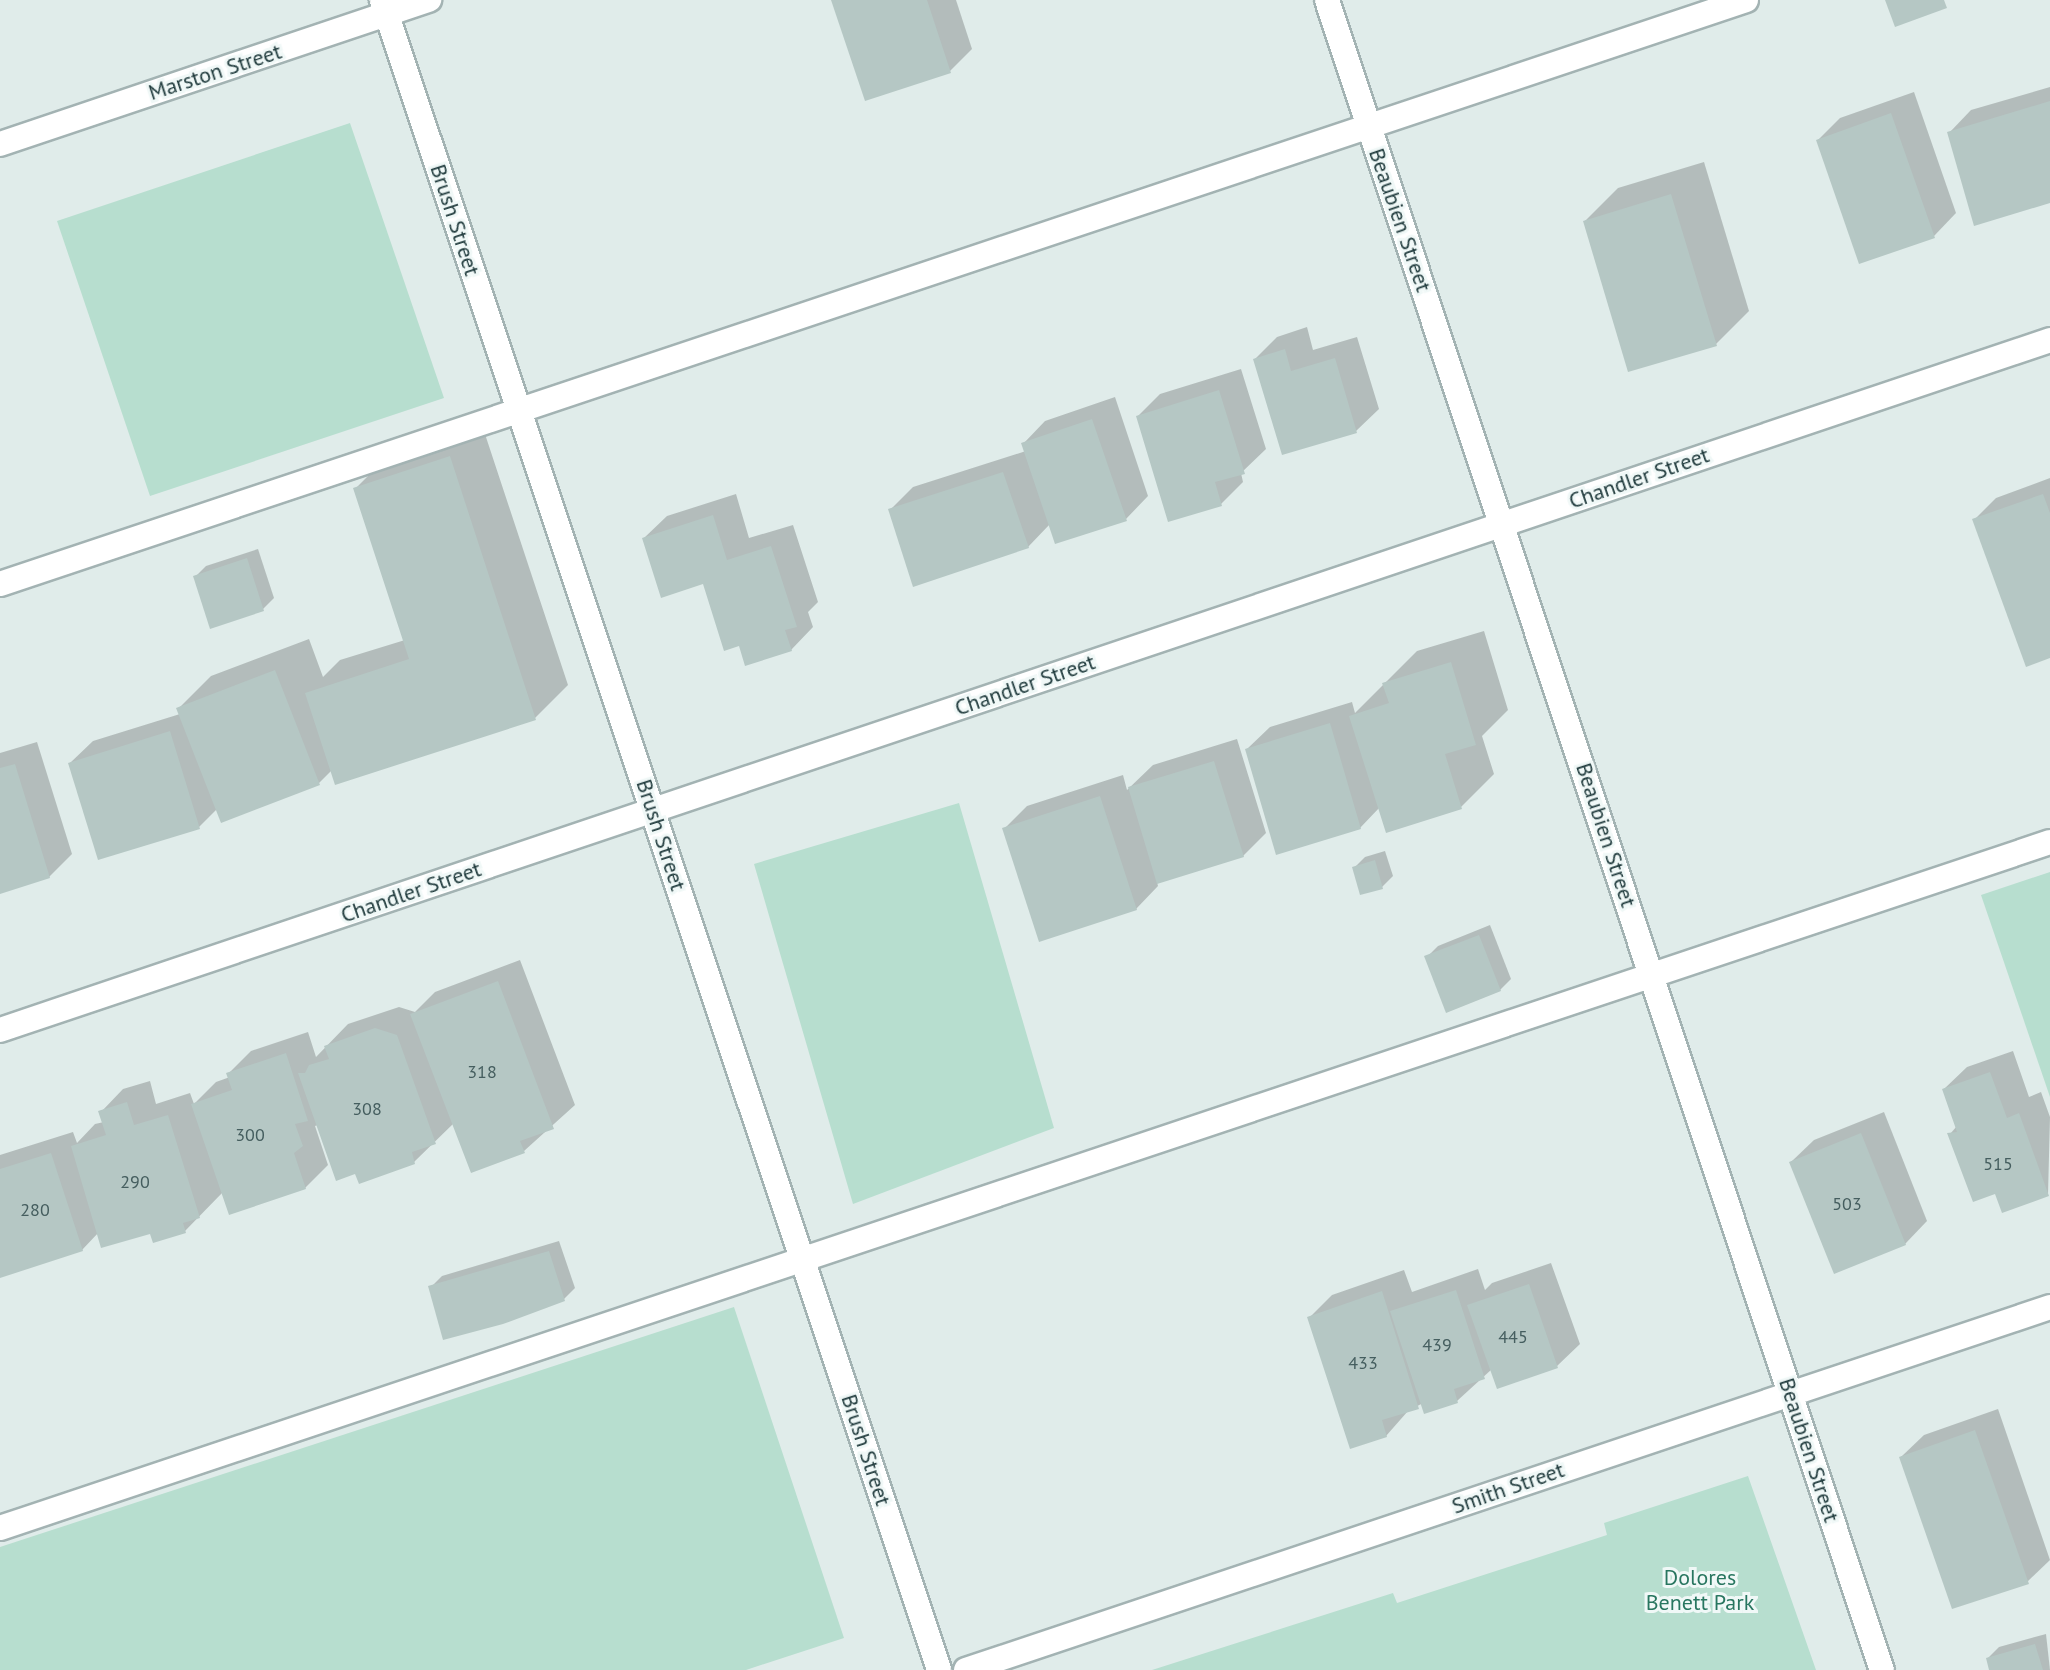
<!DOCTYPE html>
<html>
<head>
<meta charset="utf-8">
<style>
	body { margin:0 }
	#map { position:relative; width:2050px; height:1670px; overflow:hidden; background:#e0ecea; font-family:"PT Sans",sans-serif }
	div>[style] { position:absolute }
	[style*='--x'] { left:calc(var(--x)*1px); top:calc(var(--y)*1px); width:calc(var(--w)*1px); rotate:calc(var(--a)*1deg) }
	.green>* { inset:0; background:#b7decf }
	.shadow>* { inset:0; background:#0003 }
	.building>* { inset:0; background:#b5c7c4 }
	.roads { filter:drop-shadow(2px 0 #a3b3b3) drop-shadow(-2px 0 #a3b3b3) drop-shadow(0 2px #a3b3b3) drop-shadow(0 -2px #a3b3b3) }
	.minor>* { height:24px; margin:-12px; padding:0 12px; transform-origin:12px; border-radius:12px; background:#fff }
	span { translate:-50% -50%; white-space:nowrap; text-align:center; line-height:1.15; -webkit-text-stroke:6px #f0f8f7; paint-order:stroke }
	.number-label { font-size:18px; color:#455e5f }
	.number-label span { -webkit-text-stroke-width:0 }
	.street-label { font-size:22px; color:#203b3d }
	.park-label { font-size:22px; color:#287660 }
</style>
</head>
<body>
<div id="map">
	<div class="green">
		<i style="clip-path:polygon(350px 123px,444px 398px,150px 496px,57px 221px)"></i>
		<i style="clip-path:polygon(959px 803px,1054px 1128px,853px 1204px,754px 864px)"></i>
		<i style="clip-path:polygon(2050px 872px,2050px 1097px,1981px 895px)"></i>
		<i style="clip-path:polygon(734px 1307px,844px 1638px,746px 1670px,0 1670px,0 1547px)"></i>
		<i style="clip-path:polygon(1748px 1476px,1816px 1670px,1152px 1670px,1393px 1593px,1397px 1603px,1607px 1535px,1604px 1523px)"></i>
	</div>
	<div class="shadow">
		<i style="clip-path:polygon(834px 0,956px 0,972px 49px,950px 71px)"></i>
		<i style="clip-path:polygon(2050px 87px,2050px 201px,1949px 133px,1971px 110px)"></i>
		<i style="clip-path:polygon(1914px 92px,1956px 213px,1934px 236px,1818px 140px,1840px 118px)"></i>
		<i style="clip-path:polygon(1704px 162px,1749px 311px,1716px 344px,1585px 221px,1618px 188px)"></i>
		<i style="clip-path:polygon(1307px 327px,1313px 350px,1357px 337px,1379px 409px,1356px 431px,1255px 359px,1277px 337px)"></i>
		<i style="clip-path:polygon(1241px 369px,1266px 449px,1241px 473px,1243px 482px,1221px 504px,1138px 416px,1160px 394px)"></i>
		<i style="clip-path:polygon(1115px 397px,1148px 496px,1126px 519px,1050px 524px,1028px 547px,891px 509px,913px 487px,1026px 451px,1023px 444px,1045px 421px)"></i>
		<i style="clip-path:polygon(482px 425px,568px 685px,535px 718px,332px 770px,319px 783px,217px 809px,199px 827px,70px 763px,93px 741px,180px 714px,178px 709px,211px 676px,309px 639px,323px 677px,340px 660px,405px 640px,355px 489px,388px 456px)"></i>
		<i style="clip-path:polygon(2050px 478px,2050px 656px,1974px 520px,1996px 498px)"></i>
		<i style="clip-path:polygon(736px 494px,749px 538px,793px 525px,818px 602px,808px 612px,813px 627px,791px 650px,740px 643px,704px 582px,644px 538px,667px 516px)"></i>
		<i style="clip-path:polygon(258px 549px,274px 598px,263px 609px,195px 577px,206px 566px)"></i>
		<i style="clip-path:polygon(1484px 631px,1508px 710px,1482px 736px,1494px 774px,1461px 807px,1380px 807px,1360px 828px,1247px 749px,1270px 727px,1352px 702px,1355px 713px,1417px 651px)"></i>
		<i style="clip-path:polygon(1237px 739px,1266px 833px,1243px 856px,1157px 882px,1158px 886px,1136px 909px,1005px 828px,1027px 806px,1123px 775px,1127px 790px,1153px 765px)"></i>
		<i style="clip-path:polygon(37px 742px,72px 854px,49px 877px,0 892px,0 753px)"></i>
		<i style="clip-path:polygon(1385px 851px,1393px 876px,1382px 887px,1354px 868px,1365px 857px)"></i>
		<i style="clip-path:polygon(1490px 925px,1511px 979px,1500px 990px,1427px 957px,1438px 946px)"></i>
		<i style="clip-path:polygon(520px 960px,575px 1105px,524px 1151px,454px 1123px,414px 1162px,357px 1171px,318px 1125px,315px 1126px,328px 1165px,305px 1188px,223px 1192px,185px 1231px,99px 1232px,82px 1250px,0 1276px,0 1155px,73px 1132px,77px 1143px,95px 1124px,104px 1122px,101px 1112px,123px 1089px,150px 1081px,156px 1104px,190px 1093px,194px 1104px,216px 1082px,230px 1077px,229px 1073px,251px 1051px,308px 1032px,316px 1057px,348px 1024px,399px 1007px,415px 1012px,435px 992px)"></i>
		<i style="clip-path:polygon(2013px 1051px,2029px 1097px,2041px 1092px,2050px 1117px,2048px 1195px,1996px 1192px,1950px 1134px,1957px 1126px,1944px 1089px,1967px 1067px)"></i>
		<i style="clip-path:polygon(1884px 1112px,1927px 1221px,1905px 1244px,1791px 1162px,1814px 1140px)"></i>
		<i style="clip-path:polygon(559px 1241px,575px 1288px,564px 1299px,431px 1287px,442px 1276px)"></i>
		<i style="clip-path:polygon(1551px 1263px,1580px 1344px,1557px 1366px,1492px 1369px,1457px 1401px,1423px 1403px,1408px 1411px,1386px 1436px,1309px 1318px,1332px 1295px,1404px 1270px,1412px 1292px,1478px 1269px,1485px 1290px,1492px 1283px)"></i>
		<i style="clip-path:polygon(1998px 1409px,2050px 1560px,2027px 1582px,1901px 1457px,1924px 1435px)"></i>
		<i style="clip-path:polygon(2046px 1634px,2050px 1670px,1991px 1670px,1988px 1658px,1999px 1647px)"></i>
	</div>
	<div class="building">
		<i style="clip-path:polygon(831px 0,927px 0,951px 73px,865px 101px)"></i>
		<i style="clip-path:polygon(1885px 0,1944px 0,1947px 8px,1895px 27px)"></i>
		<i style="clip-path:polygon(2050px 101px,2050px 203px,1974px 226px,1947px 132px)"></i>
		<i style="clip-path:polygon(1891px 113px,1935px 238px,1859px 264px,1816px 140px)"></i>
		<i style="clip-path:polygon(1671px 194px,1717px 346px,1628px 372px,1583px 221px)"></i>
		<i style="clip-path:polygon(1285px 349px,1291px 371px,1335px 358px,1357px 433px,1282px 455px,1253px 359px)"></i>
		<i style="clip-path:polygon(1219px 390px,1245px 474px,1215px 482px,1222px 506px,1168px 522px,1136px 416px)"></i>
		<i style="clip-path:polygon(1092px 419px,1127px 521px,1055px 544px,1021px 443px)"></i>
		<i style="clip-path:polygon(450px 456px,536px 720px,335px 785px,305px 693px,409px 659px,353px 488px)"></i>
		<i style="clip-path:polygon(1003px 472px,1029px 548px,913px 587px,888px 509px)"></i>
		<i style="clip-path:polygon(2043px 494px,2050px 513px,2050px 658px,2026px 667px,1972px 519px)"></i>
		<i style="clip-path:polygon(713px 515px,727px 560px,771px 546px,797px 627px,785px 630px,792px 651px,745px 666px,739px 646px,724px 651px,703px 584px,661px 598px,642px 538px)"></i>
		<i style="clip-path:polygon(247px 558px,264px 611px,210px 629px,193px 576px)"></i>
		<i style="clip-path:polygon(1451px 662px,1476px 745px,1445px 754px,1462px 809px,1386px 833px,1349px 716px,1389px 703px,1382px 683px)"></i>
		<i style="clip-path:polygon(275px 670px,320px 785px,221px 823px,176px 708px)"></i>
		<i style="clip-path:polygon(1330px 723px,1361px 829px,1276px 855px,1245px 749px)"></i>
		<i style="clip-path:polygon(170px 731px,200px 829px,98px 860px,68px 763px)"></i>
		<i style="clip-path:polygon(1214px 761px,1244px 857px,1157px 884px,1128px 787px)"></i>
		<i style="clip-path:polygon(15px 764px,50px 878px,0 894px,0 768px)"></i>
		<i style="clip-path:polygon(1100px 796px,1137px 910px,1039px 942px,1002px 828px)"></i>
		<i style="clip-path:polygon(1375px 860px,1383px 889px,1360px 895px,1352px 867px)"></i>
		<i style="clip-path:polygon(1479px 935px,1501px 991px,1446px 1013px,1424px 956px)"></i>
		<i style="clip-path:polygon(498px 981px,554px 1129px,520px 1141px,525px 1153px,471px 1173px,410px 1014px)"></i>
		<i style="clip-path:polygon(375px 1028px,397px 1035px,436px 1144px,412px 1152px,415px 1164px,359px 1184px,355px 1174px,336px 1181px,298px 1073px,305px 1073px,309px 1065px,329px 1059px,324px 1046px)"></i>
		<i style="clip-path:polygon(286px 1053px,308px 1121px,295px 1124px,303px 1146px,294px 1153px,306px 1189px,229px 1215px,191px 1104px,232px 1090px,226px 1073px)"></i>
		<i style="clip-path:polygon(1990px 1072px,2007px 1118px,2019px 1113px,2049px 1196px,2002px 1213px,1995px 1194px,1973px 1202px,1947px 1133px,1957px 1132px,1942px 1089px)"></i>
		<i style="clip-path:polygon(127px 1102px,134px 1125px,168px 1115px,200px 1218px,183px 1223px,186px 1233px,153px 1243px,150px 1234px,101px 1248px,71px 1146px,106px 1135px,98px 1111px)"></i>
		<i style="clip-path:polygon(1861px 1133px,1906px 1245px,1834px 1274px,1789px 1162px)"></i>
		<i style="clip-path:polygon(51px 1153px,83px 1251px,0 1278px,0 1169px)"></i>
		<i style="clip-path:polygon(549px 1251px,565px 1301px,503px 1324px,443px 1340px,428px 1286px)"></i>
		<i style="clip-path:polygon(1529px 1284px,1558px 1368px,1497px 1389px,1467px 1305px)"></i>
		<i style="clip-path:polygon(1456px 1290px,1485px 1379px,1454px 1389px,1458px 1403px,1424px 1414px,1390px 1311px)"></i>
		<i style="clip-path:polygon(1382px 1291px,1419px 1409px,1382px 1420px,1387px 1437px,1350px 1449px,1307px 1317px)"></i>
		<i style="clip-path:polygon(1975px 1430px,2029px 1584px,1952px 1609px,1899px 1457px)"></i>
		<i style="clip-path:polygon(2035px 1644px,2043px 1670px,1989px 1670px,1986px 1658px)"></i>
	</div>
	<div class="roads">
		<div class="minor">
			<i style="--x:382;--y:0;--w:1760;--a:71.55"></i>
			<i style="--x:1327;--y:0;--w:1760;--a:71.62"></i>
			<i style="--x:0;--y:144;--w:453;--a:-18.6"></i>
			<i style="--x:0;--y:584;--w:1841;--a:-18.49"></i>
			<i style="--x:0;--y:1030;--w:2163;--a:-18.6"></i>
			<i style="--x:0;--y:1528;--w:2162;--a:-18.5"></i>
			<i style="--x:966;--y:1670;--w:1143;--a:-18.51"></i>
		</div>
	</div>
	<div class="number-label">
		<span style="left:482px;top:1072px">318</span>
		<span style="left:367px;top:1109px">308</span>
		<span style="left:250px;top:1135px">300</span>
		<span style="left:1998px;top:1164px">515</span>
		<span style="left:135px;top:1182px">290</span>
		<span style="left:1847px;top:1204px">503</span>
		<span style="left:35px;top:1210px">280</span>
		<span style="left:1513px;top:1337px">445</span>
		<span style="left:1437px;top:1345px">439</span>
		<span style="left:1363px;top:1363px">433</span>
	</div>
	<div class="street-label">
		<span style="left:215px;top:72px;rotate:-18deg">Marston Street</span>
		<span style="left:455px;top:220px;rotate:72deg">Brush Street</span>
		<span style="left:1400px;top:220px;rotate:71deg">Beaubien Street</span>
		<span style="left:1639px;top:478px;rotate:-19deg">Chandler Street</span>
		<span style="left:1025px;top:685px;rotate:-19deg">Chandler Street</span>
		<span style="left:661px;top:835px;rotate:72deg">Brush Street</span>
		<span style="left:1606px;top:835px;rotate:72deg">Beaubien Street</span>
		<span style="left:411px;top:892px;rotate:-19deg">Chandler Street</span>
		<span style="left:866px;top:1450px;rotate:72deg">Brush Street</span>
		<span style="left:1809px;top:1450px;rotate:72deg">Beaubien Street</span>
		<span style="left:1508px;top:1488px;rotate:-19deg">Smith Street</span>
	</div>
	<div class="park-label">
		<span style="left:1700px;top:1590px">Dolores<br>Benett Park</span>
	</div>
</div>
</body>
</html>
